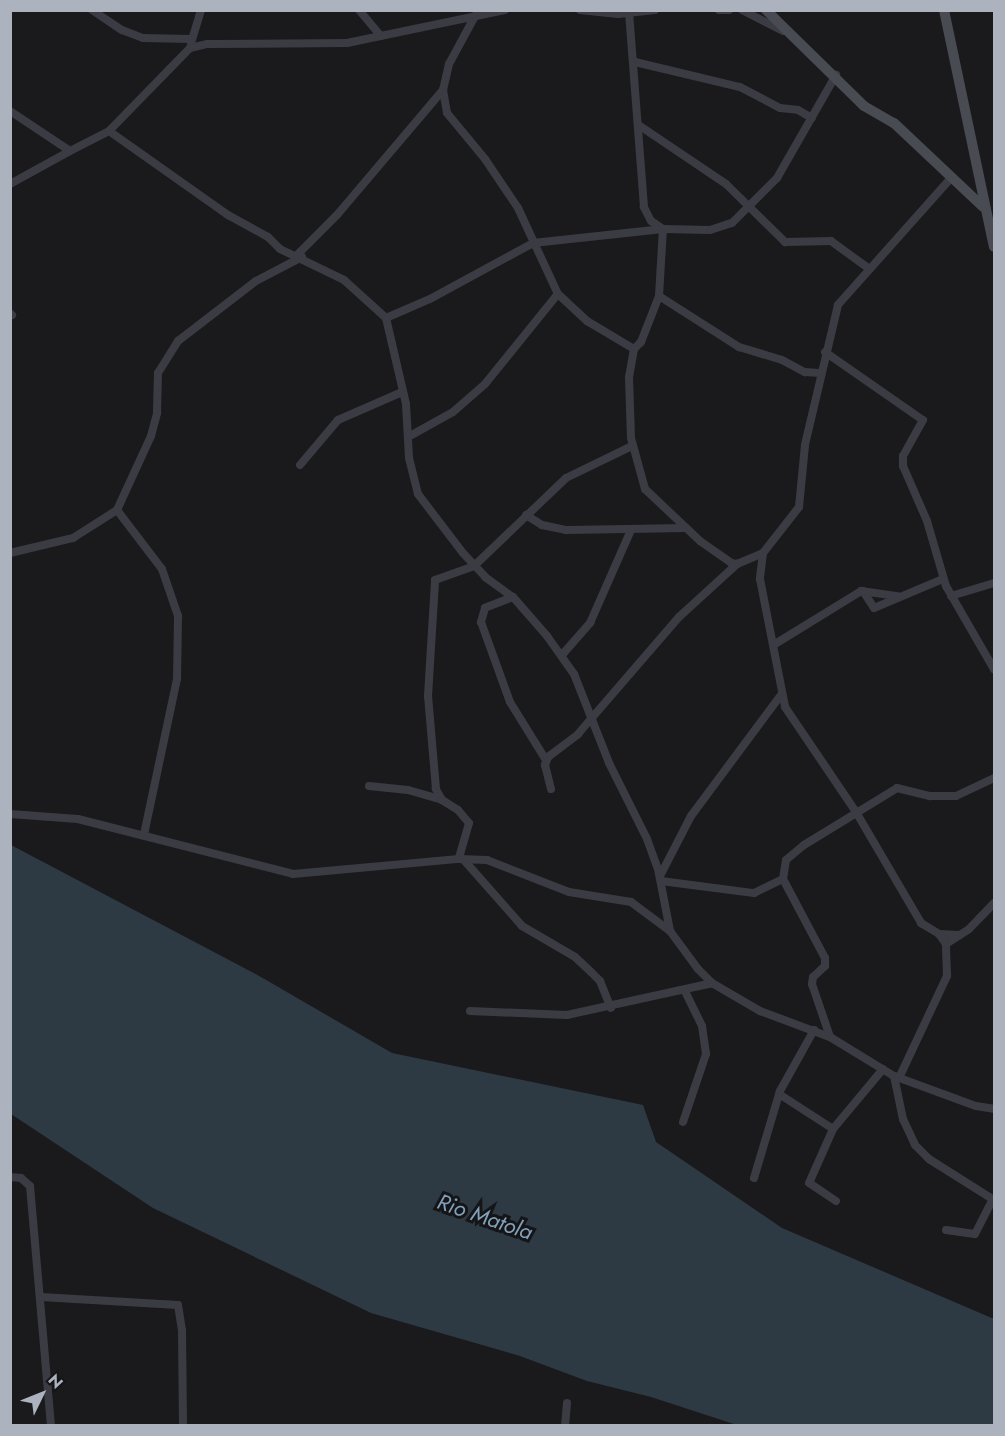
<!DOCTYPE html>
<html>
<head>
<meta charset="utf-8">
<style>
	body { margin:0 }
	#map { position:relative; width:1005px; height:1436px; overflow:hidden; background:#1a1a1d; font-family:Jost,sans-serif }
	div>[style] { position:absolute }
	[style*='--x'] { left:calc(var(--x)*1px); top:calc(var(--y)*1px); width:calc(var(--w)*1px); rotate:calc(var(--a)*1deg) }
	.water>* { inset:0; background:#2e3a43 }
	.street>* { height:8px; margin:-4px; padding:0 4px; transform-origin:4px; border-radius:4px; background:#3b3c43 }
	.secondary>* { height:10px; margin:-5px; padding:0 5px; transform-origin:5px; border-radius:5px; background:#494b53 }
	span { translate:-50% -50%; white-space:nowrap; text-align:center; line-height:1.15; -webkit-text-stroke:6px #151518; paint-order:stroke }
	.water-label { font-size:22px; color:#80a1bb; font-style:italic }
	.frame { position:absolute; inset:0; border:12px solid #acb2be; pointer-events:none }
	.north { position:absolute; left:12px; top:1364px; width:60px; height:60px; -webkit-text-stroke:4px #151518; paint-order:stroke; rotate:47deg; font-size:16px; font-weight:700; line-height:24px; text-align:center; color:#acb2be }
	.north::after { content:''; display:block; margin:auto; width:21px; height:27px; background:#acb2be; clip-path:polygon(50% 0,100% 100%,50% 72%,0 100%) }
</style>
</head>
<body>
<div id="map">
	<div class="water">
		<i style="clip-path:polygon(11px 845px,261px 977px,392px 1053px,643px 1105px,656px 1142px,782px 1228px,994px 1319px,994px 1425px,737px 1425px,651px 1397px,587px 1381px,520px 1356px,371px 1313px,153px 1208px,11px 1114px)"></i>
	</div>
	<div class="street">
		<i style="--x:92;--y:10;--w:36;--a:34"></i>
		<i style="--x:122;--y:30;--w:22;--a:21"></i>
		<i style="--x:143;--y:38;--w:48;--a:1.2"></i>
		<i style="--x:359;--y:10;--w:34;--a:50"></i>
		<i style="--x:580;--y:10;--w:38;--a:6"></i>
		<i style="--x:618;--y:14;--w:37;--a:-6"></i>
		<i style="--x:719;--y:10;--w:10;--a:0"></i>
		<i style="--x:742;--y:10;--w:46;--a:27.1"></i>
		<i style="--x:475;--y:16;--w:55;--a:118.4"></i>
		<i style="--x:449;--y:64;--w:27;--a:103"></i>
		<i style="--x:443;--y:90;--w:23;--a:80"></i>
		<i style="--x:447;--y:113;--w:60;--a:50.4"></i>
		<i style="--x:485;--y:159;--w:59;--a:56"></i>
		<i style="--x:518;--y:208;--w:95;--a:65.1"></i>
		<i style="--x:558;--y:294;--w:40;--a:43"></i>
		<i style="--x:587;--y:321;--w:55;--a:30.8"></i>
		<i style="--x:634;--y:349;--w:10;--a:-45"></i>
		<i style="--x:641;--y:342;--w:49;--a:-68.6"></i>
		<i style="--x:659;--y:296;--w:67;--a:-86.6"></i>
		<i style="--x:663;--y:229;--w:14;--a:-146"></i>
		<i style="--x:651;--y:221;--w:16;--a:-117"></i>
		<i style="--x:644;--y:207;--w:198;--a:-94.4"></i>
		<i style="--x:191;--y:43;--w:34;--a:-73"></i>
		<i style="--x:635;--y:62;--w:108;--a:13.4"></i>
		<i style="--x:740;--y:87;--w:45;--a:27.7"></i>
		<i style="--x:780;--y:108;--w:18;--a:6"></i>
		<i style="--x:798;--y:110;--w:16;--a:30"></i>
		<i style="--x:10;--y:111;--w:72;--a:33.7"></i>
		<i style="--x:70;--y:151;--w:44;--a:-27.1"></i>
		<i style="--x:109;--y:131;--w:116;--a:-45.7"></i>
		<i style="--x:190;--y:48;--w:18;--a:-13"></i>
		<i style="--x:208;--y:44;--w:139;--a:-0.4"></i>
		<i style="--x:347;--y:43;--w:161;--a:-11.8"></i>
		<i style="--x:640;--y:126;--w:104;--a:34"></i>
		<i style="--x:726;--y:184;--w:83;--a:44.5"></i>
		<i style="--x:785;--y:242;--w:46;--a:-1.2"></i>
		<i style="--x:831;--y:241;--w:46;--a:36.1"></i>
		<i style="--x:109;--y:131;--w:146;--a:35.2"></i>
		<i style="--x:228;--y:215;--w:46;--a:28.8"></i>
		<i style="--x:268;--y:237;--w:17;--a:45"></i>
		<i style="--x:280;--y:249;--w:71;--a:25.8"></i>
		<i style="--x:344;--y:280;--w:57;--a:42.1"></i>
		<i style="--x:386;--y:318;--w:88;--a:76.9"></i>
		<i style="--x:406;--y:404;--w:54;--a:86.8"></i>
		<i style="--x:409;--y:458;--w:37;--a:76"></i>
		<i style="--x:418;--y:494;--w:74;--a:52.7"></i>
		<i style="--x:463;--y:553;--w:33;--a:47"></i>
		<i style="--x:485;--y:577;--w:34;--a:36"></i>
		<i style="--x:513;--y:597;--w:52;--a:48.9"></i>
		<i style="--x:547;--y:636;--w:47;--a:54.6"></i>
		<i style="--x:574;--y:674;--w:96;--a:68.5"></i>
		<i style="--x:609;--y:763;--w:85;--a:63.4"></i>
		<i style="--x:647;--y:839;--w:32;--a:70"></i>
		<i style="--x:658;--y:869;--w:63;--a:79"></i>
		<i style="--x:670;--y:931;--w:47;--a:53.6"></i>
		<i style="--x:698;--y:969;--w:20;--a:45"></i>
		<i style="--x:712;--y:983;--w:56;--a:30.3"></i>
		<i style="--x:760;--y:1011;--w:75;--a:20.4"></i>
		<i style="--x:830;--y:1037;--w:75;--a:31.4"></i>
		<i style="--x:894;--y:1076;--w:87;--a:20.1"></i>
		<i style="--x:976;--y:1106;--w:18;--a:9"></i>
		<i style="--x:951;--y:178;--w:170;--a:131.7"></i>
		<i style="--x:838;--y:305;--w:144;--a:103.3"></i>
		<i style="--x:805;--y:445;--w:62;--a:95.5"></i>
		<i style="--x:799;--y:507;--w:58;--a:128"></i>
		<i style="--x:763;--y:553;--w:26;--a:97"></i>
		<i style="--x:760;--y:579;--w:130;--a:78.9"></i>
		<i style="--x:785;--y:707;--w:127;--a:55.9"></i>
		<i style="--x:856;--y:812;--w:129;--a:59.6"></i>
		<i style="--x:921;--y:923;--w:21;--a:31"></i>
		<i style="--x:939;--y:934;--w:20;--a:3"></i>
		<i style="--x:10;--y:184;--w:68;--a:-28.8"></i>
		<i style="--x:297;--y:255;--w:57;--a:-45"></i>
		<i style="--x:337;--y:215;--w:164;--a:-49.7"></i>
		<i style="--x:659;--y:296;--w:95;--a:32.5"></i>
		<i style="--x:739;--y:347;--w:45;--a:16.8"></i>
		<i style="--x:782;--y:360;--w:26;--a:28"></i>
		<i style="--x:805;--y:372;--w:16;--a:4"></i>
		<i style="--x:10;--y:313;--w:3;--a:45"></i>
		<i style="--x:386;--y:318;--w:48;--a:-23.4"></i>
		<i style="--x:430;--y:299;--w:117;--a:-28.5"></i>
		<i style="--x:533;--y:243;--w:131;--a:-6.1"></i>
		<i style="--x:663;--y:229;--w:47;--a:1.2"></i>
		<i style="--x:710;--y:230;--w:23;--a:-18"></i>
		<i style="--x:732;--y:223;--w:64;--a:-45"></i>
		<i style="--x:777;--y:178;--w:119;--a:-60.2"></i>
		<i style="--x:634;--y:349;--w:29;--a:100"></i>
		<i style="--x:629;--y:378;--w:60;--a:88.1"></i>
		<i style="--x:631;--y:438;--w:53;--a:74.6"></i>
		<i style="--x:645;--y:489;--w:76;--a:43.4"></i>
		<i style="--x:700;--y:541;--w:38;--a:35"></i>
		<i style="--x:731;--y:563;--w:6;--a:9"></i>
		<i style="--x:737;--y:564;--w:28;--a:-23"></i>
		<i style="--x:825;--y:352;--w:119;--a:34.8"></i>
		<i style="--x:923;--y:420;--w:41;--a:119.1"></i>
		<i style="--x:903;--y:456;--w:10;--a:90"></i>
		<i style="--x:903;--y:466;--w:60;--a:66.4"></i>
		<i style="--x:927;--y:521;--w:68;--a:73.7"></i>
		<i style="--x:946;--y:586;--w:96;--a:60"></i>
		<i style="--x:408;--y:437;--w:51;--a:-29.1"></i>
		<i style="--x:453;--y:412;--w:43;--a:-41.2"></i>
		<i style="--x:485;--y:384;--w:116;--a:-51"></i>
		<i style="--x:300;--y:465;--w:59;--a:-49.8"></i>
		<i style="--x:338;--y:420;--w:70;--a:-23.6"></i>
		<i style="--x:117;--y:510;--w:74;--a:52.7"></i>
		<i style="--x:162;--y:569;--w:50;--a:71.2"></i>
		<i style="--x:178;--y:616;--w:63;--a:90.9"></i>
		<i style="--x:177;--y:679;--w:158;--a:102"></i>
		<i style="--x:526;--y:515;--w:19;--a:32"></i>
		<i style="--x:542;--y:525;--w:25;--a:12"></i>
		<i style="--x:566;--y:530;--w:120;--a:-1"></i>
		<i style="--x:10;--y:553;--w:65;--a:-13.4"></i>
		<i style="--x:73;--y:538;--w:52;--a:-32.5"></i>
		<i style="--x:117;--y:510;--w:81;--a:-65.3"></i>
		<i style="--x:151;--y:436;--w:24;--a:-75"></i>
		<i style="--x:157;--y:413;--w:40;--a:-88.6"></i>
		<i style="--x:158;--y:373;--w:38;--a:-58"></i>
		<i style="--x:178;--y:341;--w:98;--a:-37.6"></i>
		<i style="--x:256;--y:281;--w:52;--a:-27.6"></i>
		<i style="--x:863;--y:591;--w:20;--a:57"></i>
		<i style="--x:874;--y:608;--w:75;--a:-22.8"></i>
		<i style="--x:951;--y:596;--w:45;--a:-16.8"></i>
		<i style="--x:513;--y:597;--w:30;--a:159"></i>
		<i style="--x:485;--y:608;--w:15;--a:106"></i>
		<i style="--x:481;--y:622;--w:85;--a:70.1"></i>
		<i style="--x:510;--y:702;--w:68;--a:58.2"></i>
		<i style="--x:775;--y:644;--w:101;--a:-31.6"></i>
		<i style="--x:861;--y:591;--w:37;--a:8"></i>
		<i style="--x:562;--y:655;--w:43;--a:-48.8"></i>
		<i style="--x:590;--y:623;--w:102;--a:-66.2"></i>
		<i style="--x:369;--y:786;--w:39;--a:6"></i>
		<i style="--x:408;--y:790;--w:35;--a:16"></i>
		<i style="--x:442;--y:800;--w:19;--a:32"></i>
		<i style="--x:458;--y:810;--w:17;--a:50"></i>
		<i style="--x:469;--y:823;--w:37;--a:106"></i>
		<i style="--x:551;--y:789;--w:25;--a:-104"></i>
		<i style="--x:545;--y:765;--w:9;--a:-69"></i>
		<i style="--x:548;--y:757;--w:38;--a:-37"></i>
		<i style="--x:578;--y:734;--w:155;--a:-49.2"></i>
		<i style="--x:679;--y:617;--w:79;--a:-42.4"></i>
		<i style="--x:442;--y:800;--w:13;--a:-119"></i>
		<i style="--x:436;--y:789;--w:93;--a:-94.9"></i>
		<i style="--x:428;--y:696;--w:116;--a:-86.5"></i>
		<i style="--x:435;--y:580;--w:41;--a:-19.7"></i>
		<i style="--x:474;--y:566;--w:127;--a:-43.7"></i>
		<i style="--x:566;--y:478;--w:73;--a:-25.9"></i>
		<i style="--x:10;--y:814;--w:68;--a:4.2"></i>
		<i style="--x:78;--y:819;--w:222;--a:14.3"></i>
		<i style="--x:293;--y:874;--w:167;--a:-5.2"></i>
		<i style="--x:459;--y:859;--w:28;--a:2"></i>
		<i style="--x:487;--y:860;--w:88;--a:21.3"></i>
		<i style="--x:569;--y:892;--w:63;--a:9.2"></i>
		<i style="--x:631;--y:902;--w:49;--a:36.6"></i>
		<i style="--x:463;--y:859;--w:89;--a:48.6"></i>
		<i style="--x:522;--y:926;--w:61;--a:30.3"></i>
		<i style="--x:575;--y:957;--w:22;--a:43"></i>
		<i style="--x:591;--y:972;--w:13;--a:45"></i>
		<i style="--x:600;--y:981;--w:29;--a:68"></i>
		<i style="--x:660;--y:876;--w:68;--a:-62.7"></i>
		<i style="--x:691;--y:816;--w:151;--a:-53.4"></i>
		<i style="--x:783;--y:879;--w:89;--a:62"></i>
		<i style="--x:825;--y:958;--w:8;--a:90"></i>
		<i style="--x:825;--y:966;--w:16;--a:137"></i>
		<i style="--x:813;--y:977;--w:7;--a:98"></i>
		<i style="--x:812;--y:984;--w:56;--a:71.2"></i>
		<i style="--x:661;--y:881;--w:94;--a:7.4"></i>
		<i style="--x:754;--y:893;--w:32;--a:-26"></i>
		<i style="--x:783;--y:879;--w:19;--a:-81"></i>
		<i style="--x:786;--y:860;--w:23;--a:-40"></i>
		<i style="--x:804;--y:845;--w:109;--a:-31.5"></i>
		<i style="--x:897;--y:788;--w:34;--a:14"></i>
		<i style="--x:930;--y:796;--w:26;--a:0"></i>
		<i style="--x:956;--y:796;--w:42;--a:-25.3"></i>
		<i style="--x:946;--y:944;--w:27;--a:-33"></i>
		<i style="--x:969;--y:929;--w:36;--a:-46"></i>
		<i style="--x:470;--y:1011;--w:97;--a:2.4"></i>
		<i style="--x:567;--y:1015;--w:148;--a:-12.4"></i>
		<i style="--x:894;--y:1076;--w:44;--a:78.2"></i>
		<i style="--x:903;--y:1119;--w:29;--a:65"></i>
		<i style="--x:915;--y:1145;--w:20;--a:45"></i>
		<i style="--x:929;--y:1159;--w:77;--a:32.2"></i>
		<i style="--x:899;--y:1078;--w:113;--a:-64.8"></i>
		<i style="--x:947;--y:976;--w:32;--a:-92"></i>
		<i style="--x:946;--y:944;--w:12;--a:-125"></i>
		<i style="--x:779;--y:1094;--w:64;--a:32.9"></i>
		<i style="--x:683;--y:1122;--w:72;--a:-71.3"></i>
		<i style="--x:706;--y:1054;--w:28;--a:-98"></i>
		<i style="--x:702;--y:1026;--w:39;--a:-116"></i>
		<i style="--x:10;--y:1177;--w:11;--a:5"></i>
		<i style="--x:21;--y:1178;--w:12;--a:42"></i>
		<i style="--x:30;--y:1186;--w:241;--a:85"></i>
		<i style="--x:754;--y:1178;--w:91;--a:-73.4"></i>
		<i style="--x:780;--y:1091;--w:70;--a:-60.9"></i>
		<i style="--x:836;--y:1201;--w:32;--a:-146"></i>
		<i style="--x:809;--y:1183;--w:59;--a:-66"></i>
		<i style="--x:833;--y:1129;--w:78;--a:-50.2"></i>
		<i style="--x:946;--y:1230;--w:29;--a:8"></i>
		<i style="--x:975;--y:1234;--w:39;--a:-63"></i>
		<i style="--x:41;--y:1297;--w:137;--a:3.3"></i>
		<i style="--x:178;--y:1305;--w:25;--a:81"></i>
		<i style="--x:182;--y:1330;--w:96;--a:89.4"></i>
		<i style="--x:565;--y:1426;--w:23;--a:-85"></i>
	</div>
	<div class="secondary">
		<i style="--x:766;--y:10;--w:137;--a:44.4"></i>
		<i style="--x:864;--y:106;--w:34;--a:30"></i>
		<i style="--x:894;--y:123;--w:122;--a:43.3"></i>
		<i style="--x:944;--y:10;--w:242;--a:78.1"></i>
	</div>
	<div class="water-label">
		<span style="left:485px;top:1217px;rotate:19deg">Rio Matola</span>
	</div>
	<div class="frame"></div>
	<div class="north">N</div>
</div>
</body>
</html>
